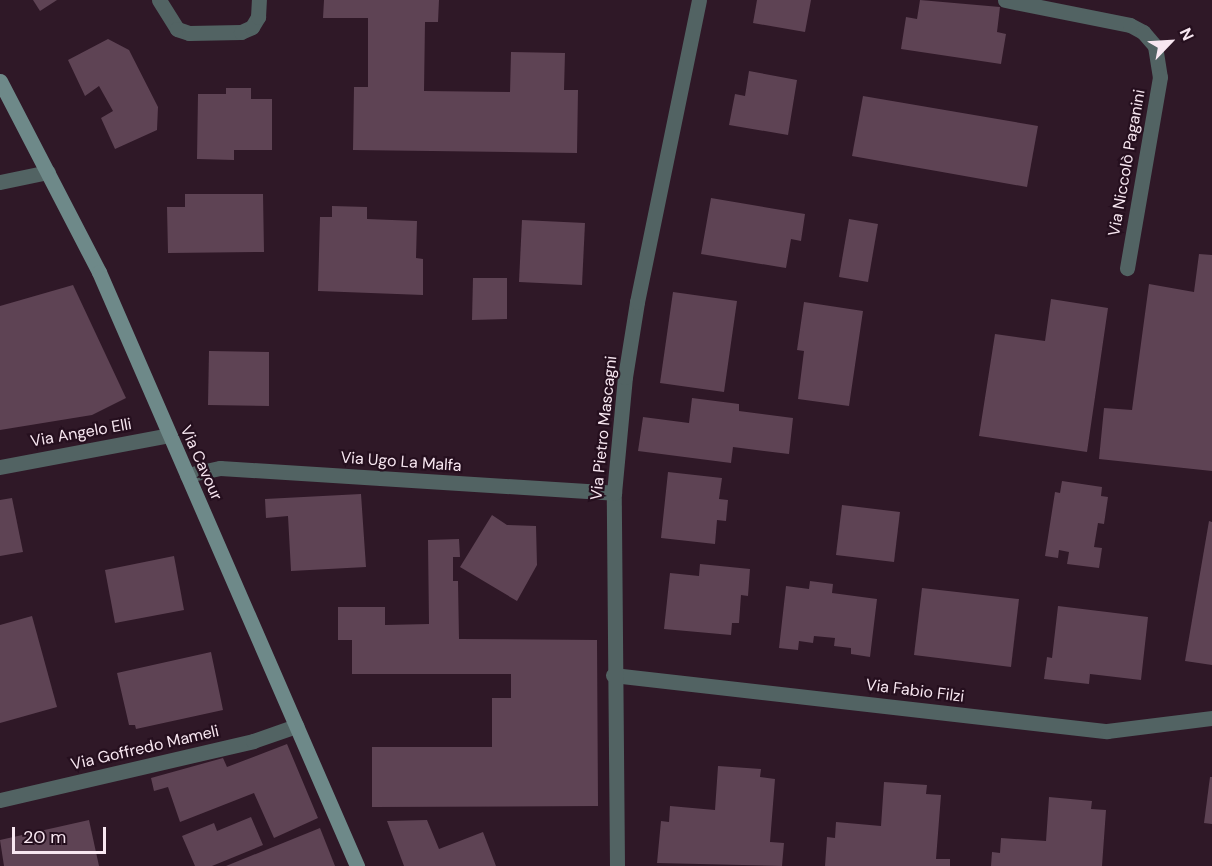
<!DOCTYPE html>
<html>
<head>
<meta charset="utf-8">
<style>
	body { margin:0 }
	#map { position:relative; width:1212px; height:866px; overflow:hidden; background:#2f1827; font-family:"DM Sans",sans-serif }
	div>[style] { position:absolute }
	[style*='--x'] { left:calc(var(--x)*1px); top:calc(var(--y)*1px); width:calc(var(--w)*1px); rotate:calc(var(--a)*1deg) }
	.building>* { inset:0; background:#5e4354 }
	.street>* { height:15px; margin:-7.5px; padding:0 7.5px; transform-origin:7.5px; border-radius:7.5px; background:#526363 }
	.secondary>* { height:15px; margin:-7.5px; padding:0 7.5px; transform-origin:7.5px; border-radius:7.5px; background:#6e8989 }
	span { translate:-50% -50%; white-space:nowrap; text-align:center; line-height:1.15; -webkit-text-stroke:4.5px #250f1e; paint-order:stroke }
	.street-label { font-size:16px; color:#f8e7f1 }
	.north { position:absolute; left:1140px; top:12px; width:60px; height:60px; -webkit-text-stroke:4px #250f1e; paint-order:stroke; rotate:65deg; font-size:16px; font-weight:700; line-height:24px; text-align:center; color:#f8e7f1 }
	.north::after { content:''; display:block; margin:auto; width:21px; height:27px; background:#f8e7f1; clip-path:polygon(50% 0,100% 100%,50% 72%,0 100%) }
	.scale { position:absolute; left:12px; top:827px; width:94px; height:27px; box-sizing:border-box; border:3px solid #f8e7f1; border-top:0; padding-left:8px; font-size:18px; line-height:21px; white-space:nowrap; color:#f8e7f1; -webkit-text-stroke:4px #250f1e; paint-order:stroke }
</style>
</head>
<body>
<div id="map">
	<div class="building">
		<i style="clip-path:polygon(33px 0,57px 0,40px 11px)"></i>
		<i style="clip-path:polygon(324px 0,439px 0,438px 22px,425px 22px,424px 91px,510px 92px,511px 52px,565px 53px,564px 90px,578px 90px,577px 153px,353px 150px,354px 87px,368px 87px,368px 18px,323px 18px)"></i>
		<i style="clip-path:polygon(757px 0,811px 0,805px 32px,753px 23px)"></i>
		<i style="clip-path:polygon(920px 0,1000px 7px,997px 32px,1006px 34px,1001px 64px,901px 49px,906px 17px,917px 19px)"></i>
		<i style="clip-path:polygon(108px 39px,129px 50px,158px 107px,157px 130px,115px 149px,101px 118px,113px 111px,99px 86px,85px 96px,68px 60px)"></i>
		<i style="clip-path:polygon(749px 71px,797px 80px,788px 135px,729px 125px,735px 94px,745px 96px)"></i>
		<i style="clip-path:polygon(226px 88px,251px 88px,251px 99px,272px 99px,272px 150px,234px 150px,234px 160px,197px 159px,198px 94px,226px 94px)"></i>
		<i style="clip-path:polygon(863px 96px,1038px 126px,1027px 187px,852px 156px)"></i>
		<i style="clip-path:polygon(185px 194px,263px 194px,264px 252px,168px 253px,167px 207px,185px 207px)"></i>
		<i style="clip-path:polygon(711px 198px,805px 214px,801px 241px,791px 239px,786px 268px,701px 254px)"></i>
		<i style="clip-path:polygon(332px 206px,367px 207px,367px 219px,417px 221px,416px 258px,423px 259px,423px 295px,318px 291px,320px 217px,332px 217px)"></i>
		<i style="clip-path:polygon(849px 219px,878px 224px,868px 282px,839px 277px)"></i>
		<i style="clip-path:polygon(522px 220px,585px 223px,582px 285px,519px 282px)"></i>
		<i style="clip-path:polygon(1199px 254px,1212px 255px,1212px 471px,1099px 459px,1104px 408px,1132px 410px,1149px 284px,1194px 292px)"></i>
		<i style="clip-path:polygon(473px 278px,507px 278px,507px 319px,472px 320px)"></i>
		<i style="clip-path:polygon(73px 285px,126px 398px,92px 415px,0 430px,0 306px)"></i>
		<i style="clip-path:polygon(673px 292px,737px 301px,724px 392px,660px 383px)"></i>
		<i style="clip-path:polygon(1051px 299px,1108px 308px,1087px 452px,979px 436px,995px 334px,1045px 341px)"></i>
		<i style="clip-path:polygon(804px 302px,863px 311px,849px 406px,798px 399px,804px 351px,797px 350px)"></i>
		<i style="clip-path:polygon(209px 351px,269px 352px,269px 406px,208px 405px)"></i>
		<i style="clip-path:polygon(692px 398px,739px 404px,739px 411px,793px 418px,789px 454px,733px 447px,731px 463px,638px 451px,643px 417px,689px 423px)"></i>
		<i style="clip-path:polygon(668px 472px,722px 478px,719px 499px,728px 500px,726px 521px,717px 520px,715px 544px,661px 538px)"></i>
		<i style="clip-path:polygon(1062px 481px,1102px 487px,1101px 496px,1108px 497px,1104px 524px,1098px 523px,1094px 547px,1102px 548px,1099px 568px,1067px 564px,1069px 552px,1059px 550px,1058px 558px,1045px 556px,1055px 492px,1060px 493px)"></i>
		<i style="clip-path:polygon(361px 494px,366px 567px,291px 571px,288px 516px,266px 518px,265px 499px)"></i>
		<i style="clip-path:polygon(12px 498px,23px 552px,0 556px,0 500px)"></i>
		<i style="clip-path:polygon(842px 505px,900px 512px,894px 562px,836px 555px)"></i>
		<i style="clip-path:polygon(492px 515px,507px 525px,536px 526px,537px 565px,517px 601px,460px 567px)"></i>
		<i style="clip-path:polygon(1209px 521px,1212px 522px,1212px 665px,1185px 661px)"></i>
		<i style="clip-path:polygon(459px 539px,460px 557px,453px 557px,453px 581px,458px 581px,459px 639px,597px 640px,598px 806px,372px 807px,372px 747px,492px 747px,492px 698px,511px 698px,511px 674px,352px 674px,352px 640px,338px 640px,338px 607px,385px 607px,385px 625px,429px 624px,428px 540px)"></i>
		<i style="clip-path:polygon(174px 556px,184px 610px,115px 623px,105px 570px)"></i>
		<i style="clip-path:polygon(700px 564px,750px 569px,748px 596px,741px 595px,739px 623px,732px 623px,731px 635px,664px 629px,670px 573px,699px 576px)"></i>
		<i style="clip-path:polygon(810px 581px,833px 584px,832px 593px,877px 599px,870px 657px,851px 654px,851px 648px,834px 646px,835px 638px,814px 636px,813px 643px,799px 641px,798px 650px,779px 648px,786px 586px,809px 589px)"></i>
		<i style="clip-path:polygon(922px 588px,1019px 599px,1011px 667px,914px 655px)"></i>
		<i style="clip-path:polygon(1058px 606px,1148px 617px,1141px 680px,1090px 674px,1089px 684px,1044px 679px,1047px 657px,1052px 658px)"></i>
		<i style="clip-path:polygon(32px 616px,57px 707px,0 723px,0 625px)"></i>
		<i style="clip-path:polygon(211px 652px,223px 710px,136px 729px,135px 725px,129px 725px,117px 673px)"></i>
		<i style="clip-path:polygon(287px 744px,318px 818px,274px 838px,254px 793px,180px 822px,168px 787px,154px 791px,151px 778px,223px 758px,227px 767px)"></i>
		<i style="clip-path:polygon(718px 766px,761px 769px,760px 777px,775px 779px,770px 842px,784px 843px,782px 866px,657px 863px,661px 821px,669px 822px,670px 806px,715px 810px)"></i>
		<i style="clip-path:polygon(1210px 777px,1212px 777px,1212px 824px,1204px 823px)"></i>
		<i style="clip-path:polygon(884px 782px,927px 785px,926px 794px,941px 795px,936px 859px,950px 859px,950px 866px,825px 866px,827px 837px,835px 838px,836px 822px,881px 826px)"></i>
		<i style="clip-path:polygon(1049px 797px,1092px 801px,1091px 809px,1106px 810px,1102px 866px,991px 866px,992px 852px,1000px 853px,1001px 838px,1046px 841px)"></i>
		<i style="clip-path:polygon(251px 817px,263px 845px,212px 866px,195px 866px,182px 836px,214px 823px,217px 831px)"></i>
		<i style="clip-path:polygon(89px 820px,99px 866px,4px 866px,0 840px)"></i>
		<i style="clip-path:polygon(427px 820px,439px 849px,483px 832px,496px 866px,404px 866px,387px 821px)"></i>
		<i style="clip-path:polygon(320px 828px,335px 866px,226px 866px)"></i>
	</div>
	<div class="street">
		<i style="--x:159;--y:0;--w:34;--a:58"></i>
		<i style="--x:177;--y:29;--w:13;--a:18"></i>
		<i style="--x:189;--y:33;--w:52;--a:-1.1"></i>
		<i style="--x:241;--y:32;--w:12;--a:-24"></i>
		<i style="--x:252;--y:27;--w:12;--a:-59"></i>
		<i style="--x:258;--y:17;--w:17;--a:-87"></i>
		<i style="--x:1005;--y:0;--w:127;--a:11.3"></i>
		<i style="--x:1130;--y:25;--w:15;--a:28"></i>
		<i style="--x:1143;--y:32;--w:18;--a:49"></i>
		<i style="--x:1155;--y:46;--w:31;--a:81"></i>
		<i style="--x:1160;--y:77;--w:194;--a:99.8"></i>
		<i style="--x:0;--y:182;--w:49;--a:-11.8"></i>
		<i style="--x:0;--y:467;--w:172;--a:-10.7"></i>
		<i style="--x:187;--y:475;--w:34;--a:-12"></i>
		<i style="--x:220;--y:468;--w:395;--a:3.6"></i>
		<i style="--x:613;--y:675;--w:497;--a:6.5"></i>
		<i style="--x:1107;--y:731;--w:106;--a:-7.1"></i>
		<i style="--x:0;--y:800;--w:260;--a:-13.1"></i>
		<i style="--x:253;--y:741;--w:46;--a:-19.2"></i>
		<i style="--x:617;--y:866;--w:373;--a:-90.5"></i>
		<i style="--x:614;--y:493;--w:117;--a:-84.6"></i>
		<i style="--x:625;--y:377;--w:76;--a:-80.9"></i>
		<i style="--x:637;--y:302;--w:308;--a:-78.4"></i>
	</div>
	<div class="secondary">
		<i style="--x:0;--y:81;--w:215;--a:62.6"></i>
		<i style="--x:99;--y:272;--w:648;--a:66.52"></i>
	</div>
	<div class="street-label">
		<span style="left:1127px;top:163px;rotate:-80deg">Via Niccolò Paganini</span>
		<span style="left:604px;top:428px;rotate:-84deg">Via Pietro Mascagni</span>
		<span style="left:81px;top:433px;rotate:-10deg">Via Angelo Elli</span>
		<span style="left:401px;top:462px;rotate:4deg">Via Ugo La Malfa</span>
		<span style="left:201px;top:463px;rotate:66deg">Via Cavour</span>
		<span style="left:915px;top:691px;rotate:7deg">Via Fabio Filzi</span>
		<span style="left:145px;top:748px;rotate:-13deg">Via Goffredo Mameli</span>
	</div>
	<div class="north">N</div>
	<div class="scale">20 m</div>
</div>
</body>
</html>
